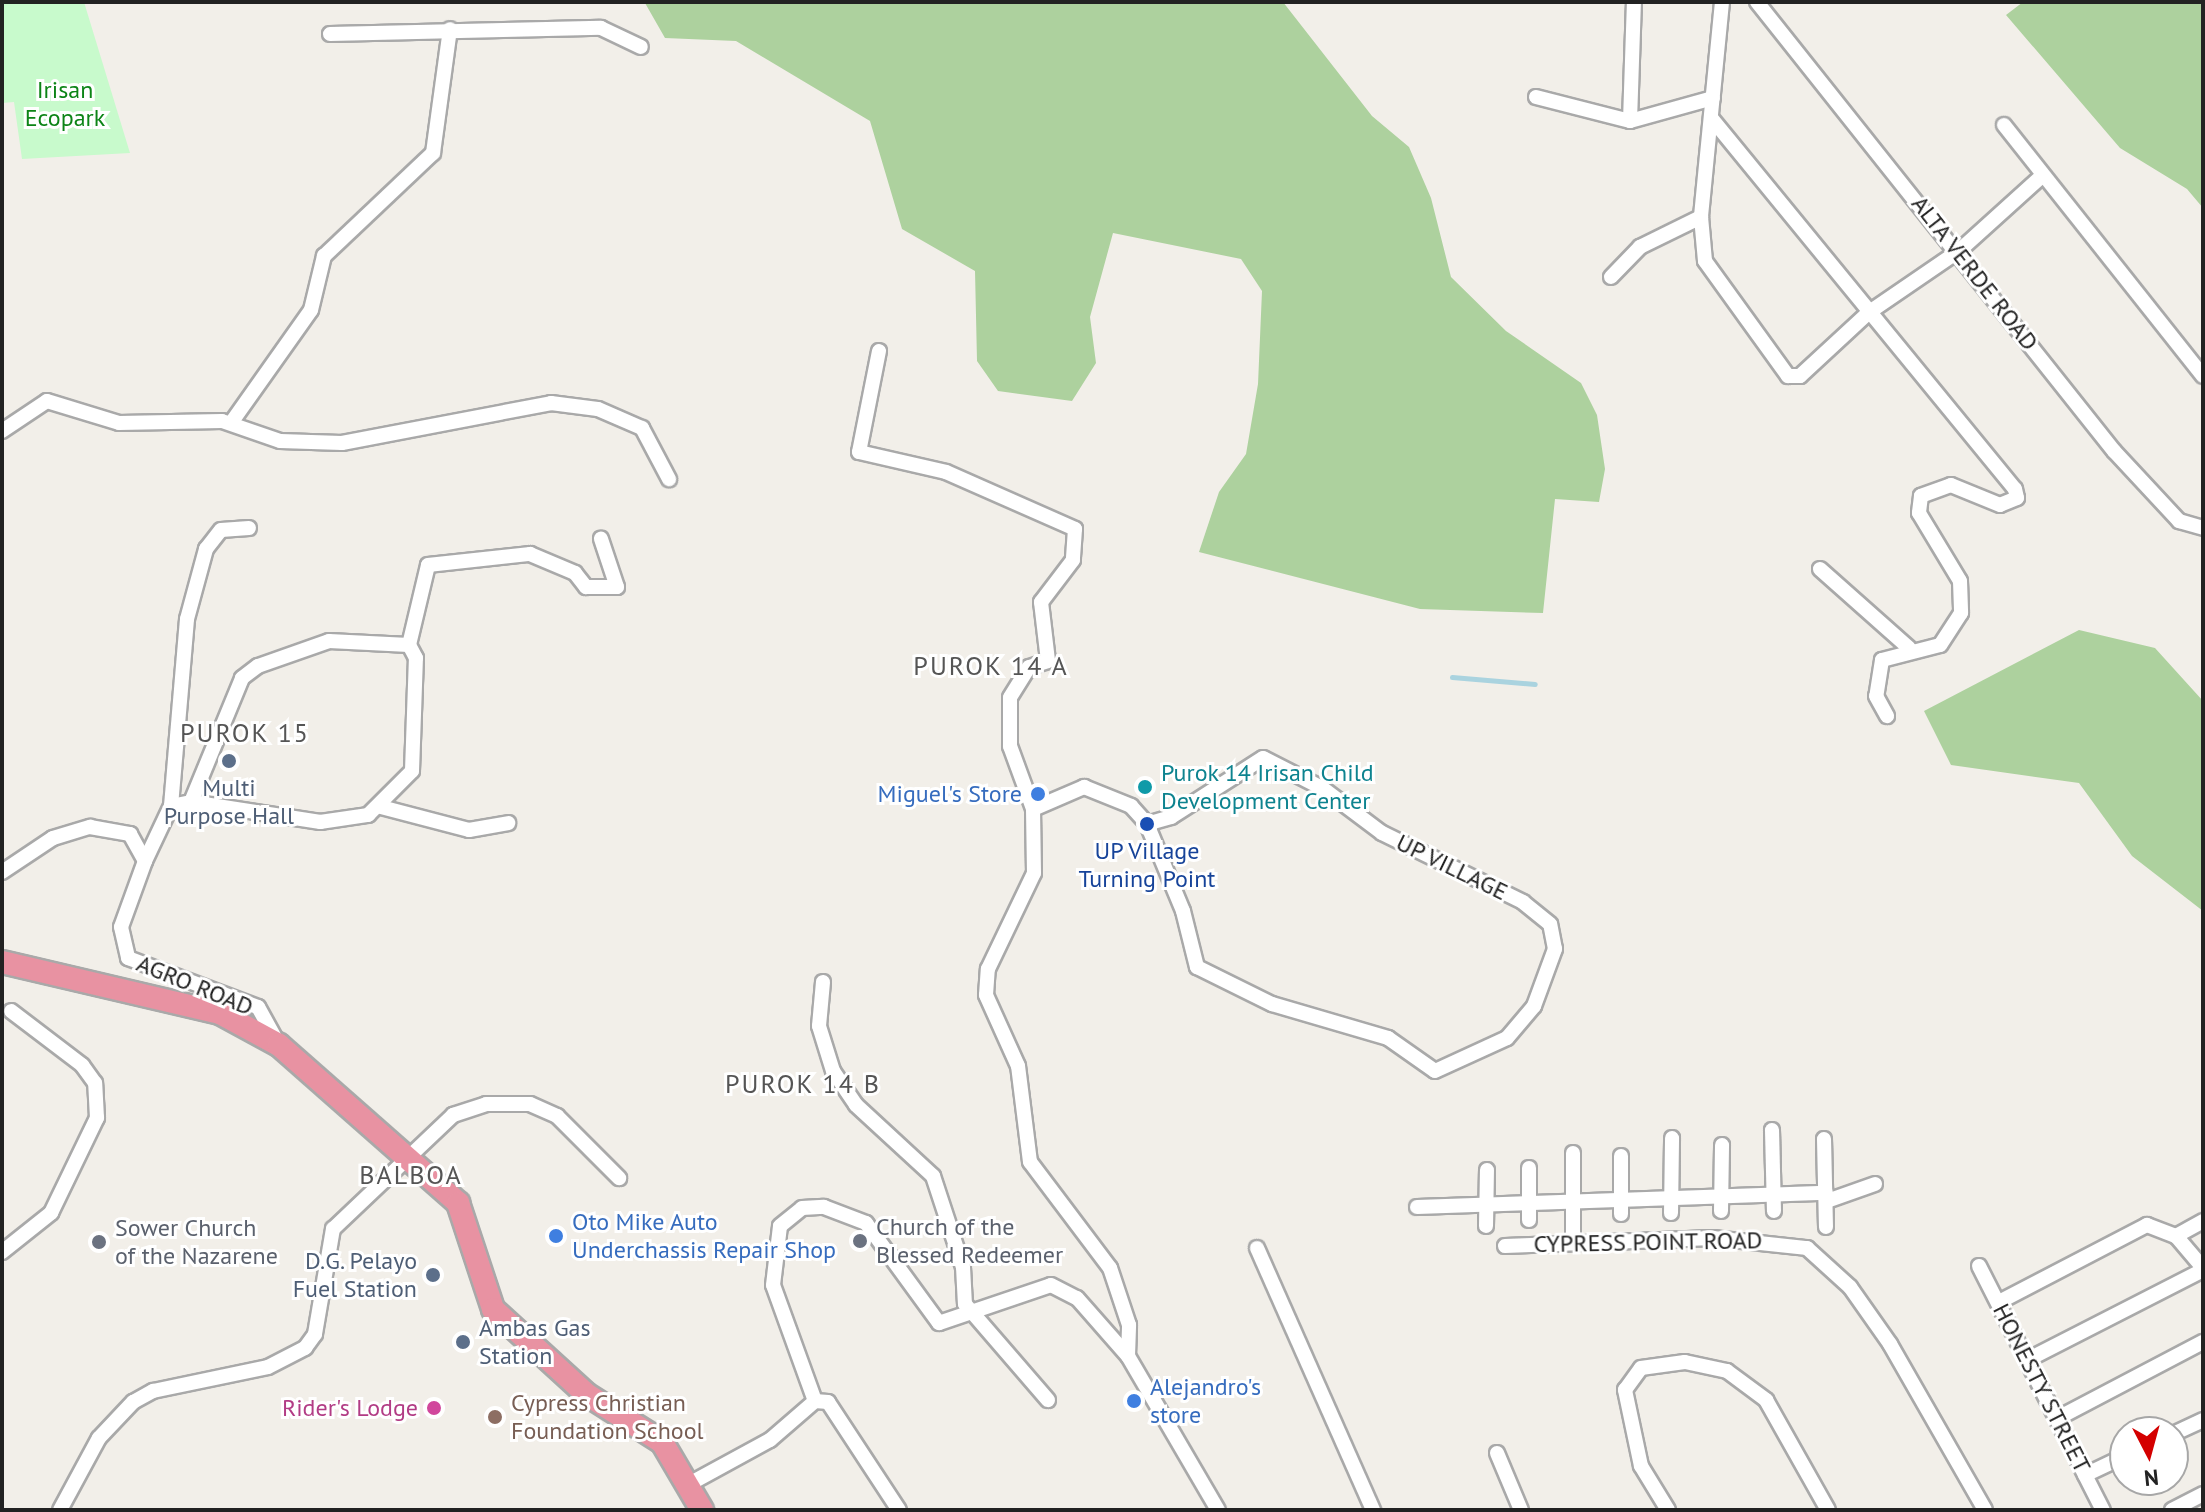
<!DOCTYPE html>
<html>
<head>
<meta charset="utf-8">
<style>
	body { margin:0 }
	#map { position:relative; width:2205px; height:1512px; overflow:hidden; background:#f2efe9; font-family:"PT Sans",sans-serif }
	div>[style] { position:absolute }
	[style*='--x'] { left:calc(var(--x)*1px); top:calc(var(--y)*1px); width:calc(var(--w)*1px); rotate:calc(var(--a)*1deg) }
	.forest>* { inset:0; background:#add19e }
	.park>* { inset:0; background:#c8facc }
	.stream>* { height:5px; margin:-2.5px; padding:0 2.5px; transform-origin:2.5px; border-radius:2.5px; background:#aad3df }
	.roads { filter:drop-shadow(2px 0 #a9a9a9) drop-shadow(-2px 0 #a9a9a9) drop-shadow(0 2px #a9a9a9) drop-shadow(0 -2px #a9a9a9) }
	.minor>* { height:14px; margin:-7px; padding:0 7px; transform-origin:7px; border-radius:7px; background:#fff }
	.highway>* { height:22px; margin:-11px; padding:0 11px; transform-origin:11px; border-radius:11px; background:#e892a2 }
	.dots>* { width:22px; height:22px; translate:-50% -50%; box-sizing:border-box; border:4px solid #fff; border-radius:50% }
	span { translate:-50% -50%; white-space:nowrap; text-align:center; line-height:1.15; -webkit-text-stroke:6px #fff; paint-order:stroke }
	.park-label { font-size:24px; color:#0c8416 }
	.street-label { font-size:24px; color:#222 }
	.culture-label { font-size:24px; color:#0d838f }
	.left { translate:0 -50%; text-align:left }
	.service-label { font-size:24px; color:#4e5e75 }
	.right { translate:-100% -50%; text-align:right }
	.shop-label { font-size:24px; color:#366cbe }
	.transit-label { font-size:24px; color:#164399 }
	.worship-label { font-size:24px; color:#5b616d }
	.education-label { font-size:24px; color:#785e54 }
	.hotel-label { font-size:24px; color:#b23c85 }
	.neighbourhood-label { font-size:26px; color:#555; letter-spacing:2px }
	.frame { position:absolute; inset:0; border:4px solid #222; pointer-events:none }
	.north { position:absolute; left:2109px; top:1416px; width:80px; height:80px; box-sizing:border-box; background:#fff; border:2px solid #a7a7a7; border-radius:50%; rotate:174deg; font-size:22px; font-weight:700; line-height:32px; text-align:center; color:#222 }
	.north::after { content:''; display:block; margin:auto; width:28px; height:36px; background:#d40000; clip-path:polygon(50% 0,100% 100%,50% 72%,0 100%) }
</style>
</head>
<body>
<div id="map">
	<div class="forest">
		<i style="clip-path:polygon(1283px 2px,1372px 116px,1409px 147px,1431px 198px,1451px 277px,1506px 331px,1581px 383px,1597px 415px,1605px 469px,1599px 502px,1555px 499px,1543px 613px,1420px 609px,1199px 552px,1219px 492px,1246px 454px,1258px 384px,1262px 291px,1241px 259px,1113px 233px,1090px 317px,1096px 363px,1072px 401px,998px 391px,977px 361px,975px 271px,902px 229px,870px 121px,736px 41px,665px 38px,645px 3px)"></i>
		<i style="clip-path:polygon(2023px 2px,2203px 2px,2203px 208px,2187px 189px,2120px 148px,2006px 15px)"></i>
		<i style="clip-path:polygon(2079px 630px,2155px 648px,2203px 701px,2203px 911px,2132px 856px,2079px 783px,1951px 765px,1924px 711px)"></i>
	</div>
	<div class="park">
		<i style="clip-path:polygon(2px 2px,84px 2px,130px 153px,22px 159px,14px 102px,2px 103px)"></i>
	</div>
	<div class="stream">
		<i style="--x:1452;--y:677;--w:83;--a:4.8"></i>
	</div>
	<div class="roads">
		<div class="minor">
			<i style="--x:1722;--y:2;--w:216;--a:95.6"></i>
			<i style="--x:1701;--y:217;--w:44;--a:84.8"></i>
			<i style="--x:1705;--y:261;--w:142;--a:54.2"></i>
			<i style="--x:1788;--y:376;--w:12;--a:0"></i>
			<i style="--x:1800;--y:376;--w:93;--a:-42.8"></i>
			<i style="--x:1868;--y:313;--w:112;--a:-34.4"></i>
			<i style="--x:1960;--y:250;--w:110;--a:-42.1"></i>
			<i style="--x:1757;--y:2;--w:574;--a:51.51"></i>
			<i style="--x:2114;--y:451;--w:96;--a:47.1"></i>
			<i style="--x:2179;--y:521;--w:25;--a:16"></i>
			<i style="--x:330;--y:34;--w:271;--a:-1.3"></i>
			<i style="--x:601;--y:28;--w:44;--a:25.4"></i>
			<i style="--x:1536;--y:97;--w:97;--a:14.3"></i>
			<i style="--x:1630;--y:121;--w:86;--a:-15.5"></i>
			<i style="--x:1712;--y:119;--w:478;--a:50.7"></i>
			<i style="--x:2015;--y:489;--w:9;--a:77"></i>
			<i style="--x:2017;--y:498;--w:18;--a:158"></i>
			<i style="--x:2000;--y:505;--w:53;--a:-157.8"></i>
			<i style="--x:1951;--y:485;--w:32;--a:160"></i>
			<i style="--x:1921;--y:496;--w:17;--a:97"></i>
			<i style="--x:1919;--y:513;--w:79;--a:58.9"></i>
			<i style="--x:1960;--y:581;--w:32;--a:88"></i>
			<i style="--x:1961;--y:613;--w:38;--a:123"></i>
			<i style="--x:1940;--y:645;--w:60;--a:165.5"></i>
			<i style="--x:1882;--y:660;--w:36;--a:99"></i>
			<i style="--x:1876;--y:696;--w:23;--a:61"></i>
			<i style="--x:1630;--y:121;--w:119;--a:-88.1"></i>
			<i style="--x:2004;--y:125;--w:320;--a:51.6"></i>
			<i style="--x:1611;--y:277;--w:42;--a:-46"></i>
			<i style="--x:1640;--y:247;--w:68;--a:-26.2"></i>
			<i style="--x:879;--y:351;--w:103;--a:101.2"></i>
			<i style="--x:859;--y:452;--w:89;--a:12.9"></i>
			<i style="--x:946;--y:472;--w:141;--a:23.8"></i>
			<i style="--x:1075;--y:529;--w:31;--a:94"></i>
			<i style="--x:1073;--y:560;--w:53;--a:127.3"></i>
			<i style="--x:1041;--y:602;--w:59;--a:83.2"></i>
			<i style="--x:1048;--y:661;--w:20;--a:162"></i>
			<i style="--x:1029;--y:667;--w:36;--a:122"></i>
			<i style="--x:1010;--y:698;--w:48;--a:90"></i>
			<i style="--x:1010;--y:746;--w:67;--a:69.9"></i>
			<i style="--x:231;--y:423;--w:138;--a:-54.7"></i>
			<i style="--x:311;--y:310;--w:56;--a:-76.5"></i>
			<i style="--x:324;--y:256;--w:150;--a:-43.4"></i>
			<i style="--x:433;--y:153;--w:125;--a:-82.2"></i>
			<i style="--x:2;--y:431;--w:54;--a:-33.7"></i>
			<i style="--x:47;--y:401;--w:75;--a:17"></i>
			<i style="--x:119;--y:423;--w:103;--a:-1.1"></i>
			<i style="--x:222;--y:421;--w:61;--a:19"></i>
			<i style="--x:280;--y:441;--w:62;--a:1.8"></i>
			<i style="--x:342;--y:443;--w:213;--a:-10.8"></i>
			<i style="--x:551;--y:403;--w:47;--a:7.3"></i>
			<i style="--x:598;--y:409;--w:48;--a:23.4"></i>
			<i style="--x:642;--y:428;--w:58;--a:62.1"></i>
			<i style="--x:1820;--y:569;--w:119;--a:41.6"></i>
			<i style="--x:191;--y:802;--w:134;--a:-67.6"></i>
			<i style="--x:242;--y:678;--w:20;--a:-37"></i>
			<i style="--x:258;--y:666;--w:75;--a:-19.4"></i>
			<i style="--x:329;--y:641;--w:80;--a:2.9"></i>
			<i style="--x:171;--y:806;--w:20;--a:-11"></i>
			<i style="--x:191;--y:802;--w:131;--a:8.8"></i>
			<i style="--x:320;--y:822;--w:49;--a:-8.3"></i>
			<i style="--x:368;--y:815;--w:62;--a:-45"></i>
			<i style="--x:412;--y:771;--w:113;--a:-88"></i>
			<i style="--x:416;--y:658;--w:15;--a:-118"></i>
			<i style="--x:409;--y:645;--w:82;--a:-76.6"></i>
			<i style="--x:428;--y:565;--w:103;--a:-6.2"></i>
			<i style="--x:530;--y:554;--w:49;--a:22.9"></i>
			<i style="--x:575;--y:573;--w:18;--a:52"></i>
			<i style="--x:586;--y:587;--w:31;--a:0"></i>
			<i style="--x:617;--y:587;--w:51;--a:-108.4"></i>
			<i style="--x:381;--y:807;--w:91;--a:14.6"></i>
			<i style="--x:469;--y:830;--w:40;--a:-10"></i>
			<i style="--x:145;--y:861;--w:61;--a:-64.7"></i>
			<i style="--x:171;--y:806;--w:188;--a:-85.1"></i>
			<i style="--x:187;--y:619;--w:73;--a:-74.8"></i>
			<i style="--x:206;--y:549;--w:24;--a:-52"></i>
			<i style="--x:221;--y:530;--w:28;--a:-4"></i>
			<i style="--x:2;--y:872;--w:61;--a:-33.7"></i>
			<i style="--x:53;--y:838;--w:39;--a:-17"></i>
			<i style="--x:90;--y:827;--w:41;--a:9.9"></i>
			<i style="--x:130;--y:834;--w:31;--a:61"></i>
			<i style="--x:145;--y:861;--w:70;--a:110"></i>
			<i style="--x:121;--y:927;--w:32;--a:77"></i>
			<i style="--x:128;--y:958;--w:139;--a:20.7"></i>
			<i style="--x:258;--y:1007;--w:43;--a:61.1"></i>
			<i style="--x:823;--y:982;--w:44;--a:95.2"></i>
			<i style="--x:819;--y:1026;--w:47;--a:72.7"></i>
			<i style="--x:833;--y:1071;--w:41;--a:55.9"></i>
			<i style="--x:856;--y:1105;--w:105;--a:42.7"></i>
			<i style="--x:933;--y:1176;--w:96;--a:71.8"></i>
			<i style="--x:963;--y:1267;--w:37;--a:87"></i>
			<i style="--x:965;--y:1304;--w:127;--a:49.2"></i>
			<i style="--x:1772;--y:1130;--w:81;--a:88.6"></i>
			<i style="--x:1824;--y:1139;--w:88;--a:88.7"></i>
			<i style="--x:1573;--y:1153;--w:89;--a:90"></i>
			<i style="--x:1621;--y:1156;--w:58;--a:90"></i>
			<i style="--x:1827;--y:1201;--w:51;--a:-19.5"></i>
			<i style="--x:1417;--y:1207;--w:409;--a:-2"></i>
			<i style="--x:1721;--y:1211;--w:66;--a:-89.1"></i>
			<i style="--x:1671;--y:1213;--w:75;--a:-89.2"></i>
			<i style="--x:1529;--y:1220;--w:52;--a:-90"></i>
			<i style="--x:1486;--y:1226;--w:56;--a:-89"></i>
			<i style="--x:2176;--y:1236;--w:31;--a:-29"></i>
			<i style="--x:1505;--y:1246;--w:208;--a:-2.2"></i>
			<i style="--x:1713;--y:1238;--w:95;--a:6.1"></i>
			<i style="--x:1807;--y:1248;--w:58;--a:42.2"></i>
			<i style="--x:1850;--y:1287;--w:70;--a:54.9"></i>
			<i style="--x:1890;--y:1344;--w:191;--a:60.2"></i>
			<i style="--x:1257;--y:1248;--w:287;--a:66.1"></i>
			<i style="--x:2;--y:1252;--w:63;--a:-38.5"></i>
			<i style="--x:51;--y:1213;--w:106;--a:-64.2"></i>
			<i style="--x:97;--y:1118;--w:35;--a:-93"></i>
			<i style="--x:95;--y:1083;--w:22;--a:-126"></i>
			<i style="--x:82;--y:1065;--w:89;--a:-142.7"></i>
			<i style="--x:1979;--y:1266;--w:274;--a:63.1"></i>
			<i style="--x:1999;--y:1302;--w:167;--a:-27.5"></i>
			<i style="--x:2147;--y:1225;--w:31;--a:21"></i>
			<i style="--x:2176;--y:1236;--w:42;--a:49.8"></i>
			<i style="--x:1128;--y:1356;--w:31;--a:-88"></i>
			<i style="--x:1129;--y:1325;--w:60;--a:-108.4"></i>
			<i style="--x:1110;--y:1268;--w:133;--a:-127"></i>
			<i style="--x:1030;--y:1162;--w:97;--a:-97.1"></i>
			<i style="--x:1018;--y:1066;--w:78;--a:-114.3"></i>
			<i style="--x:986;--y:995;--w:26;--a:-86"></i>
			<i style="--x:988;--y:969;--w:106;--a:-64.4"></i>
			<i style="--x:1034;--y:873;--w:64;--a:-90.9"></i>
			<i style="--x:1033;--y:809;--w:56;--a:-23.3"></i>
			<i style="--x:1084;--y:787;--w:51;--a:22"></i>
			<i style="--x:1131;--y:806;--w:24;--a:48"></i>
			<i style="--x:1147;--y:824;--w:94;--a:67.5"></i>
			<i style="--x:1183;--y:911;--w:58;--a:76"></i>
			<i style="--x:1197;--y:967;--w:84;--a:26.3"></i>
			<i style="--x:1272;--y:1004;--w:121;--a:16.3"></i>
			<i style="--x:1388;--y:1038;--w:57;--a:35.1"></i>
			<i style="--x:1435;--y:1071;--w:79;--a:-24.6"></i>
			<i style="--x:1507;--y:1038;--w:42;--a:-49.8"></i>
			<i style="--x:1534;--y:1006;--w:61;--a:-69.8"></i>
			<i style="--x:1555;--y:949;--w:25;--a:-101"></i>
			<i style="--x:1550;--y:924;--w:35;--a:-141"></i>
			<i style="--x:1523;--y:902;--w:157;--a:-153.9"></i>
			<i style="--x:1382;--y:833;--w:75;--a:-143.1"></i>
			<i style="--x:1322;--y:788;--w:66;--a:-153"></i>
			<i style="--x:1263;--y:758;--w:109;--a:147.3"></i>
			<i style="--x:1171;--y:817;--w:25;--a:164"></i>
			<i style="--x:1128;--y:1356;--w:178;--a:59.7"></i>
			<i style="--x:2029;--y:1359;--w:195;--a:-27.1"></i>
			<i style="--x:815;--y:1401;--w:13;--a:4"></i>
			<i style="--x:828;--y:1402;--w:129;--a:56.7"></i>
			<i style="--x:2058;--y:1418;--w:164;--a:-27.7"></i>
			<i style="--x:2173;--y:1434;--w:33;--a:-25"></i>
			<i style="--x:1497;--y:1453;--w:62;--a:67.2"></i>
			<i style="--x:2085;--y:1475;--w:44;--a:-25.4"></i>
			<i style="--x:691;--y:1483;--w:90;--a:-28.6"></i>
			<i style="--x:770;--y:1440;--w:60;--a:-40.9"></i>
			<i style="--x:815;--y:1401;--w:123;--a:-109.9"></i>
			<i style="--x:773;--y:1285;--w:59;--a:-83.2"></i>
			<i style="--x:780;--y:1226;--w:28;--a:-39"></i>
			<i style="--x:802;--y:1208;--w:22;--a:-3"></i>
			<i style="--x:824;--y:1207;--w:45;--a:20.9"></i>
			<i style="--x:866;--y:1223;--w:124;--a:53.9"></i>
			<i style="--x:939;--y:1323;--w:118;--a:-18.7"></i>
			<i style="--x:1051;--y:1285;--w:29;--a:27"></i>
			<i style="--x:1077;--y:1298;--w:77;--a:48.7"></i>
			<i style="--x:60;--y:1510;--w:82;--a:-61.6"></i>
			<i style="--x:99;--y:1438;--w:50;--a:-46.6"></i>
			<i style="--x:133;--y:1402;--w:23;--a:-29"></i>
			<i style="--x:153;--y:1391;--w:117;--a:-11.8"></i>
			<i style="--x:268;--y:1367;--w:42;--a:-27.2"></i>
			<i style="--x:305;--y:1348;--w:17;--a:-54"></i>
			<i style="--x:315;--y:1334;--w:107;--a:-80.3"></i>
			<i style="--x:333;--y:1229;--w:166;--a:-43.5"></i>
			<i style="--x:453;--y:1115;--w:35;--a:-18"></i>
			<i style="--x:486;--y:1104;--w:44;--a:0"></i>
			<i style="--x:530;--y:1104;--w:30;--a:24"></i>
			<i style="--x:557;--y:1116;--w:88;--a:45"></i>
			<i style="--x:1668;--y:1510;--w:52;--a:-121.5"></i>
			<i style="--x:1641;--y:1466;--w:78;--a:-101.9"></i>
			<i style="--x:1625;--y:1390;--w:27;--a:-54"></i>
			<i style="--x:1641;--y:1368;--w:44;--a:-7.8"></i>
			<i style="--x:1685;--y:1362;--w:43;--a:12.1"></i>
			<i style="--x:1727;--y:1371;--w:49;--a:36.6"></i>
			<i style="--x:1766;--y:1400;--w:126;--a:60.6"></i>
			<i style="--x:2172;--y:1510;--w:35;--a:-27"></i>
		</div>
		<div class="highway">
			<i style="--x:2;--y:962;--w:224;--a:13.2"></i>
			<i style="--x:220;--y:1013;--w:67;--a:28.5"></i>
			<i style="--x:279;--y:1045;--w:239;--a:41.4"></i>
			<i style="--x:458;--y:1203;--w:112;--a:71.7"></i>
			<i style="--x:493;--y:1309;--w:126;--a:42.4"></i>
			<i style="--x:586;--y:1394;--w:90;--a:32.3"></i>
			<i style="--x:662;--y:1442;--w:79;--a:59.5"></i>
		</div>
	</div>
	<div class="dots">
		<i style="left:229px;top:761px;background:#5c6f8a"></i>
		<i style="left:1145px;top:787px;background:#0f9aa8"></i>
		<i style="left:1038px;top:794px;background:#3f7fe0"></i>
		<i style="left:1147px;top:824px;background:#1a4fb4"></i>
		<i style="left:556px;top:1236px;background:#3f7fe0"></i>
		<i style="left:860px;top:1241px;background:#6b7280"></i>
		<i style="left:99px;top:1242px;background:#6b7280"></i>
		<i style="left:433px;top:1275px;background:#5c6f8a"></i>
		<i style="left:463px;top:1342px;background:#5c6f8a"></i>
		<i style="left:1134px;top:1401px;background:#3f7fe0"></i>
		<i style="left:434px;top:1408px;background:#d1479c"></i>
		<i style="left:495px;top:1417px;background:#8d6e63"></i>
	</div>
	<div class="park-label">
		<span style="left:65px;top:104px">Irisan<br>Ecopark</span>
	</div>
	<div class="street-label">
		<span style="left:1975px;top:273px;rotate:52deg">ALTA VERDE ROAD</span>
		<span style="left:1452px;top:867px;rotate:26deg">UP VILLAGE</span>
		<span style="left:195px;top:985px;rotate:22deg">AGRO ROAD</span>
		<span style="left:1648px;top:1242px;rotate:-1deg">CYPRESS POINT ROAD</span>
		<span style="left:2042px;top:1388px;rotate:63deg">HONESTY STREET</span>
	</div>
	<div class="culture-label">
		<span class="left" style="left:1161px;top:787px">Purok 14 Irisan Child<br>Development Center</span>
	</div>
	<div class="service-label">
		<span style="left:229px;top:802px">Multi<br>Purpose Hall</span>
		<span class="right" style="left:417px;top:1275px">D.G. Pelayo<br>Fuel Station</span>
		<span class="left" style="left:479px;top:1342px">Ambas Gas<br>Station</span>
	</div>
	<div class="shop-label">
		<span class="right" style="left:1022px;top:794px">Miguel's Store</span>
		<span class="left" style="left:572px;top:1236px">Oto Mike Auto<br>Underchassis Repair Shop</span>
		<span class="left" style="left:1150px;top:1401px">Alejandro's<br>store</span>
	</div>
	<div class="transit-label">
		<span style="left:1147px;top:865px">UP Village<br>Turning Point</span>
	</div>
	<div class="worship-label">
		<span class="left" style="left:876px;top:1241px">Church of the<br>Blessed Redeemer</span>
		<span class="left" style="left:115px;top:1242px">Sower Church<br>of the Nazarene</span>
	</div>
	<div class="education-label">
		<span class="left" style="left:511px;top:1417px">Cypress Christian<br>Foundation School</span>
	</div>
	<div class="hotel-label">
		<span class="right" style="left:418px;top:1408px">Rider's Lodge</span>
	</div>
	<div class="neighbourhood-label">
		<span style="left:991px;top:666px">PUROK 14 A</span>
		<span style="left:245px;top:733px">PUROK 15</span>
		<span style="left:803px;top:1084px">PUROK 14 B</span>
		<span style="left:411px;top:1175px">BALBOA</span>
	</div>
	<div class="frame"></div>
	<div class="north">N</div>
</div>
</body>
</html>
